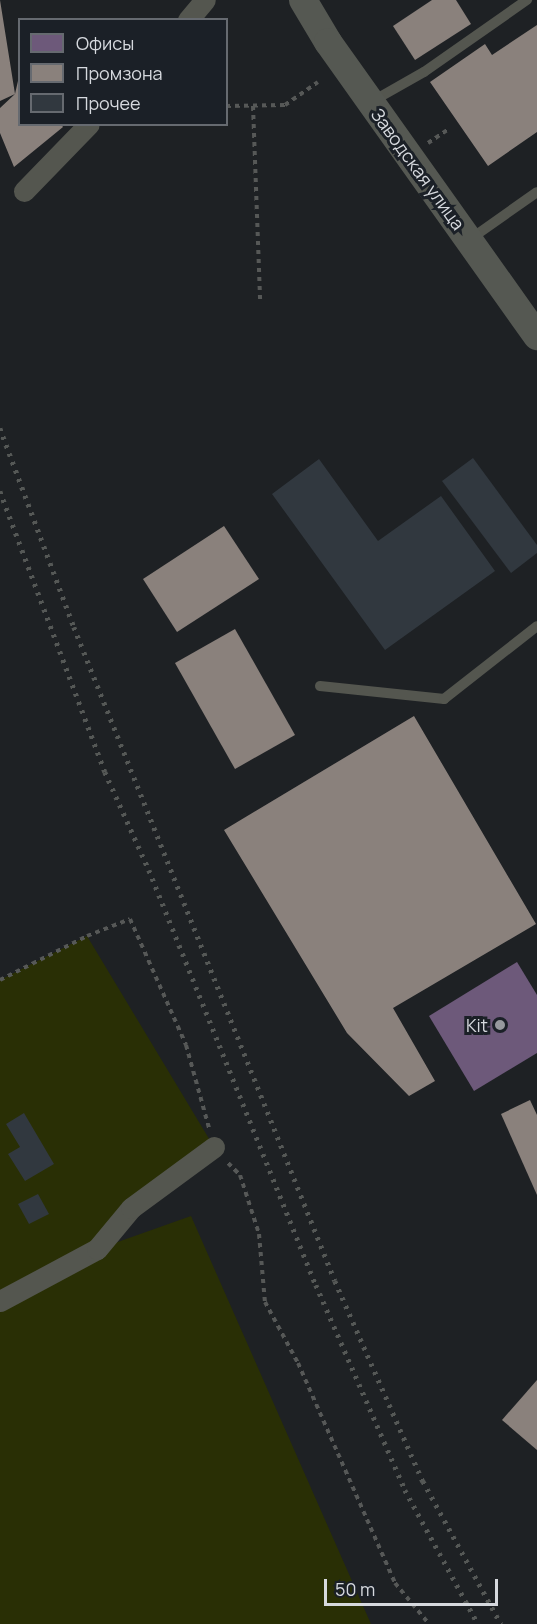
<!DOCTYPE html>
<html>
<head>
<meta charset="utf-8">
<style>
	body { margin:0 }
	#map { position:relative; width:537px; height:1624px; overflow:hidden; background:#1e2124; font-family:Manrope,sans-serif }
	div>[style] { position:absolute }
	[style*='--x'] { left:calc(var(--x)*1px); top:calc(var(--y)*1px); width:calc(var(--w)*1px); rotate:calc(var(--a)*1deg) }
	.green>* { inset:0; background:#292f05 }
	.offices>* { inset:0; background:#6d597a }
	.industry>* { inset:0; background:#8a817c }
	.building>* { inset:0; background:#31383f }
	.path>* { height:4px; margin-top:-2px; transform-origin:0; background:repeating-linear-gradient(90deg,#565857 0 4.5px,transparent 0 9px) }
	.lane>* { height:10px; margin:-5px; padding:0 5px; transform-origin:5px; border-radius:5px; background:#54564f }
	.street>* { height:21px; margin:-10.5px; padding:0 10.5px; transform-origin:10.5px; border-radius:10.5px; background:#54564f }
	.secondary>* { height:28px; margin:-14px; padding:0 14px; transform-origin:14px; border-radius:14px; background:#555852 }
	.rail>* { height:4.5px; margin-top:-2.25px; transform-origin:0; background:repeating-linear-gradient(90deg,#555856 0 3px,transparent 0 9px) }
	.dots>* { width:16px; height:16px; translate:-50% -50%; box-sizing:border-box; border:3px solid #1b2027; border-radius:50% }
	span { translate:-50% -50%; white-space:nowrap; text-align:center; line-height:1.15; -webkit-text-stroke:6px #1b2027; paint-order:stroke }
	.street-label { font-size:18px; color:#d6d9de }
	.poi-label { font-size:18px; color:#d6d9de }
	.right { translate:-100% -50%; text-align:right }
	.legend { position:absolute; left:18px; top:18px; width:210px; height:108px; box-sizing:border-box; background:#1b2027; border:2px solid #666a70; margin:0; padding:8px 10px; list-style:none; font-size:18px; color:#d6d9de }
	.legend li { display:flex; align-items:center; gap:12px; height:30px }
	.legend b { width:30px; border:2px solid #666a70 }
	.scale { position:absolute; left:324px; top:1579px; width:174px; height:27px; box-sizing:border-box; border:3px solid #d6d9de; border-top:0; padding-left:8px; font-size:18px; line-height:21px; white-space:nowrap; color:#d6d9de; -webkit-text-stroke:4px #1b2027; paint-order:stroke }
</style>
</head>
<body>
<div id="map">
	<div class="green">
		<i style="clip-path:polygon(87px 936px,214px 1147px,98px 1249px,191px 1216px,371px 1624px,0 1624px,0 980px)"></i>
	</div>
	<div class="offices">
		<i style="clip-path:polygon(517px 962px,537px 995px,537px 1053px,474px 1091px,429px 1016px)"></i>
	</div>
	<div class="industry">
		<i style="clip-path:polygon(0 0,15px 94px,20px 72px,20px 124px,61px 124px,63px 127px,14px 167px,0 133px,0 108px,15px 94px,0 101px)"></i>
		<i style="clip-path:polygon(432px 0,456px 0,471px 24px,415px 60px,393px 26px)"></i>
		<i style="clip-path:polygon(537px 25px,537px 132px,488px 166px,430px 82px,485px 44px,492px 55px)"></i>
		<i style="clip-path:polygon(224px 526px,259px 579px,177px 632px,143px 579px)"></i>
		<i style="clip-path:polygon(235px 629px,295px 735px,235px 769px,175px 663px)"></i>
		<i style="clip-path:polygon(414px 716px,536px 924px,393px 1008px,435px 1081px,409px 1096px,347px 1033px,224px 830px)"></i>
		<i style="clip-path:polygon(530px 1100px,537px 1115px,537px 1195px,501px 1114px)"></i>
		<i style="clip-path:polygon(537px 1380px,537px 1450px,502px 1420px)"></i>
	</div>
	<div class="building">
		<i style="clip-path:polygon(473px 458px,537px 545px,537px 553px,511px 573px,442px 481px)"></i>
		<i style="clip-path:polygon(319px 459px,378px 541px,441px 496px,495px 571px,385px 650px,272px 494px)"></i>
		<i style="clip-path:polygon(24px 1113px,54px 1164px,25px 1181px,8px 1154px,20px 1147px,6px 1124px)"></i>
		<i style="clip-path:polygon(38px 1194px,49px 1214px,29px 1224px,18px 1204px)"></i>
	</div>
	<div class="path">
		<i style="--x:226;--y:106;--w:59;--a:-1"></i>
		<i style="--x:285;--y:105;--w:40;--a:-34.9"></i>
		<i style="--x:253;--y:106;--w:195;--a:87.9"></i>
		<i style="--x:428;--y:143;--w:23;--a:-34"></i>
		<i style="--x:0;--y:980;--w:97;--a:-26.8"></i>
		<i style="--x:87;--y:936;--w:46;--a:-21.6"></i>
		<i style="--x:130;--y:919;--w:138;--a:66"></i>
		<i style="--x:186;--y:1045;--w:86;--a:74.5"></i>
		<i style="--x:228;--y:1163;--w:17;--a:45"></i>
		<i style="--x:240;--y:1175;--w:62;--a:72.1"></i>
		<i style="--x:259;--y:1234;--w:68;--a:85"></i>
		<i style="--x:265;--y:1302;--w:69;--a:61.6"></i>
		<i style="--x:298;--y:1363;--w:240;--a:66.2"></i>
		<i style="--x:395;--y:1583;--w:53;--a:50.3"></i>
	</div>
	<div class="lane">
		<i style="--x:371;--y:102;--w:61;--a:-29.5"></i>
		<i style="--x:424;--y:72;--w:126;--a:-35"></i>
		<i style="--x:469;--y:240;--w:83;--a:-35.2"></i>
		<i style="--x:320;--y:686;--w:125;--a:6"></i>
		<i style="--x:444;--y:699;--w:118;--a:-38.1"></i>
	</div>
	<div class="street">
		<i style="--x:188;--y:20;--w:26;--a:-50"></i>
		<i style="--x:24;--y:191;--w:93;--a:-45.9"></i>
		<i style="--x:0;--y:1301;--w:110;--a:-28.2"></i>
		<i style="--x:97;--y:1249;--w:53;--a:-50.3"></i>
		<i style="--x:131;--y:1208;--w:103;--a:-36.3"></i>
	</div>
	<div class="secondary">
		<i style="--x:303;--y:0;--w:49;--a:59.2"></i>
		<i style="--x:328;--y:42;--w:361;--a:54.6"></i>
	</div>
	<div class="rail">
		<i style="--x:0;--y:428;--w:212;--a:69.6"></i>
		<i style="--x:74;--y:627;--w:704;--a:68.24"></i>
		<i style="--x:335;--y:1281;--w:219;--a:66.3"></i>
		<i style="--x:423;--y:1481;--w:163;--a:61.4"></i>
		<i style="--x:0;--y:491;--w:300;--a:69.5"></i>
		<i style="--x:105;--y:772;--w:107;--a:65.8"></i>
		<i style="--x:149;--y:870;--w:447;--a:68.1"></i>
		<i style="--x:316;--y:1285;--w:223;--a:66.5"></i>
		<i style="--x:405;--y:1490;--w:153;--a:61.4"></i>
	</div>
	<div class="dots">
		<i style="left:500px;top:1025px;background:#96999d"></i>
	</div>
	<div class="street-label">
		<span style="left:418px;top:169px;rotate:54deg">Заводская улица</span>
	</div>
	<div class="poi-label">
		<span class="right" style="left:488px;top:1025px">Kit</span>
	</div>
	<ul class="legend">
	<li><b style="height:16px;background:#6d597a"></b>Офисы</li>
	<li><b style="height:16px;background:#8a817c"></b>Промзона</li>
	<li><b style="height:16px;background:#31383f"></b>Прочее</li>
	</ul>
	<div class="scale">50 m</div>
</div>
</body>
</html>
